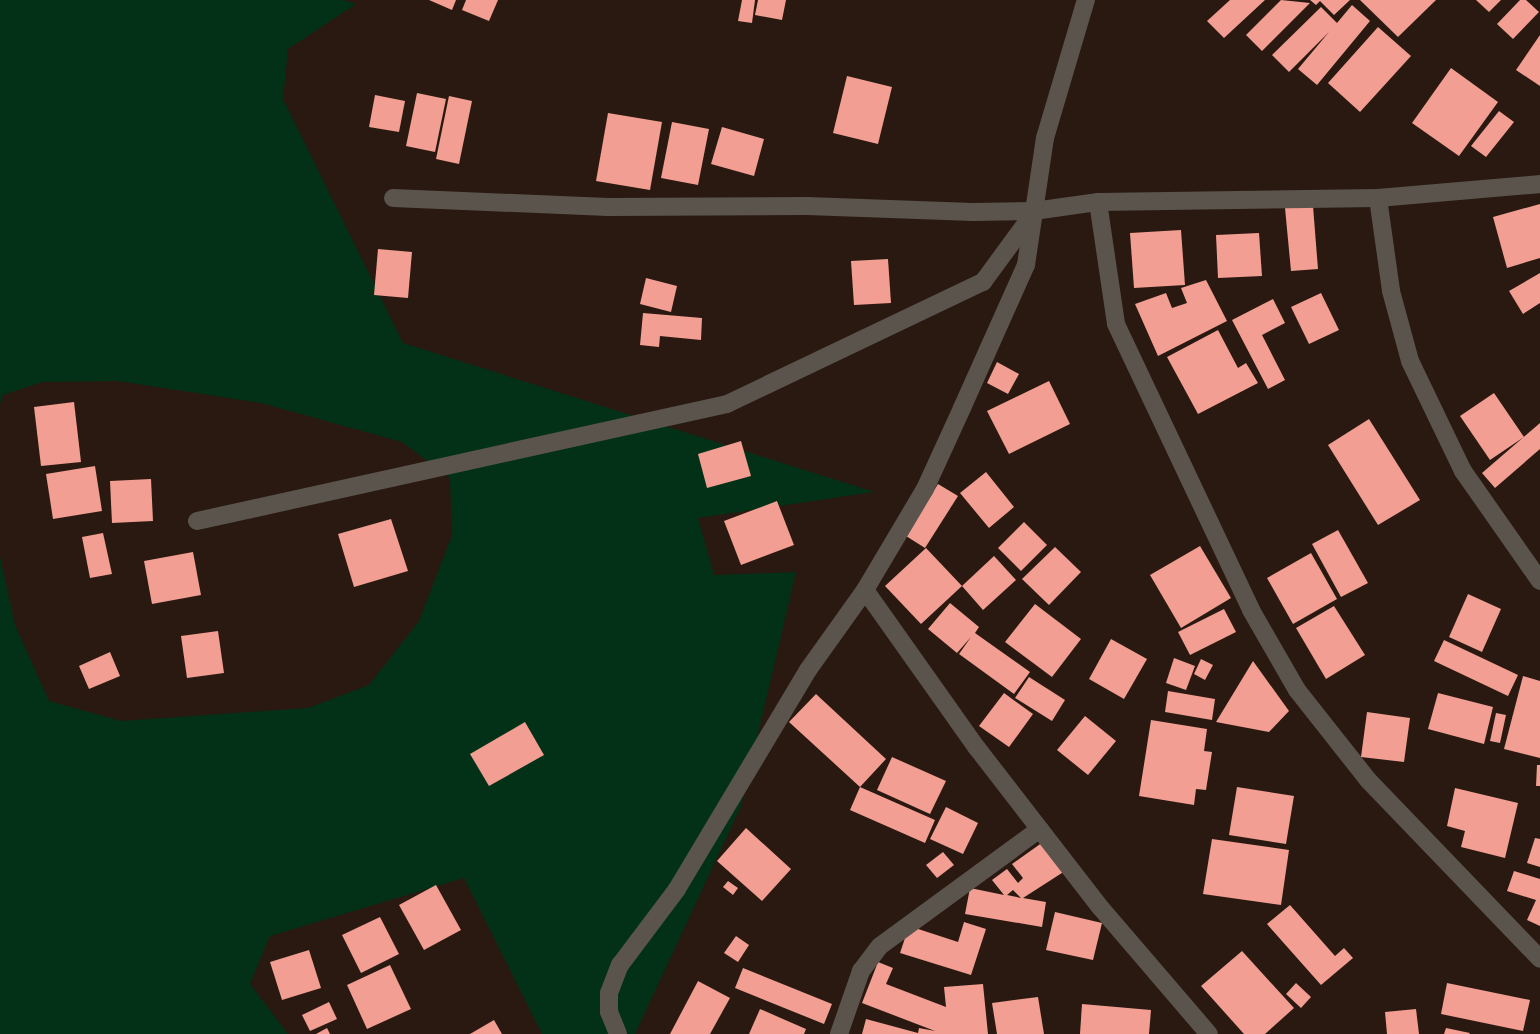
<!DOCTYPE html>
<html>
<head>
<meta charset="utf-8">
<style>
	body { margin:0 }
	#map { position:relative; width:1540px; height:1034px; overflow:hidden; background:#291910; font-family:"Space Grotesk",sans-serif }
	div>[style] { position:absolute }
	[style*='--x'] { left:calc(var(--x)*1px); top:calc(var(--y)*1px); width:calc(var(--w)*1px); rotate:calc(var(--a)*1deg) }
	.green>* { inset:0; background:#023117 }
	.building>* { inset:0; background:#f29e92 }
	.minor>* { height:18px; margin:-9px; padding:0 9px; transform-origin:9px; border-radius:9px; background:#5a544d }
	span { translate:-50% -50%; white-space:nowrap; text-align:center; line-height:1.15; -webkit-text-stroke:6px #1f0f07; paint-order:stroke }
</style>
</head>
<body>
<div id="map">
	<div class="green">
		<i style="clip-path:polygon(0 0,343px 0,356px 4px,288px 49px,283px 99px,403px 343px,874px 492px,698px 518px,714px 575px,796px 572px,741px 806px,635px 1034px,542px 1034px,464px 878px,270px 936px,250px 984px,288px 1034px,0 1034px,0 557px,15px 625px,49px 701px,121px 721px,308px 708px,369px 685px,419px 621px,452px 535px,450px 478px,402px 442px,261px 403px,118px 381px,43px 382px,3px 395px,0 404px)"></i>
	</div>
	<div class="building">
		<i style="clip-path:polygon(429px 0,456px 0,452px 10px)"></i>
		<i style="clip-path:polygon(466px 0,498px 0,489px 21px,462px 10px)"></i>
		<i style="clip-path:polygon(742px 0,755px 0,752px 23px,738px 21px)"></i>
		<i style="clip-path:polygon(758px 0,786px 0,782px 20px,755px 15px)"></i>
		<i style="clip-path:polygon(1230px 0,1265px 0,1224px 38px,1207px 21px)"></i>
		<i style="clip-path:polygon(1281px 0,1310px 3px,1262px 51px,1246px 35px)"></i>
		<i style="clip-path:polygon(1310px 0,1350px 0,1334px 15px,1320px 1px,1316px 5px)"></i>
		<i style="clip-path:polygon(1360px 0,1436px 0,1398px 37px)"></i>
		<i style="clip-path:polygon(1476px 0,1501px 0,1489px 12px)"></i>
		<i style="clip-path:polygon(1520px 0,1526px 0,1539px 12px,1513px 39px,1497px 24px)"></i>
		<i style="clip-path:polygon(1352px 5px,1370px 21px,1317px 85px,1298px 69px,1329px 32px,1289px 72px,1272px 55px,1321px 7px,1337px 23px)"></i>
		<i style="clip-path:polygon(1378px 27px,1411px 56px,1360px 112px,1328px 83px)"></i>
		<i style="clip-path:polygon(1540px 35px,1540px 86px,1516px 70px)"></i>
		<i style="clip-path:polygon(1451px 68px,1498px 102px,1459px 156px,1412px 123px)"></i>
		<i style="clip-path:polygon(847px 76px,892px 87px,878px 144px,833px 133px)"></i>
		<i style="clip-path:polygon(417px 93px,446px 99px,435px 152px,406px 146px)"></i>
		<i style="clip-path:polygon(375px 95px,405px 101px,399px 132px,369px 127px)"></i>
		<i style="clip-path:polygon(449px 96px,472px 101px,459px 164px,436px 159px)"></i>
		<i style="clip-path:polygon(1499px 111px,1514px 122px,1486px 157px,1471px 146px)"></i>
		<i style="clip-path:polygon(608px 113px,662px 122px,650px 190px,596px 181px)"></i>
		<i style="clip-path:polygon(672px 122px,709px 129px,698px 185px,661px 178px)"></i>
		<i style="clip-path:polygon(722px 127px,764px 139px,754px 176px,711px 164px)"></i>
		<i style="clip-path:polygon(1540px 204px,1540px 258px,1507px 268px,1493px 217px)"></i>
		<i style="clip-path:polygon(1313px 206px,1318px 269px,1291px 271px,1285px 208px)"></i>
		<i style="clip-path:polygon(1181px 230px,1185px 285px,1134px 288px,1130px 233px)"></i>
		<i style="clip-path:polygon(1259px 233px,1262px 276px,1218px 278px,1216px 235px)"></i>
		<i style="clip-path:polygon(378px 249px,412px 252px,408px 298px,374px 295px)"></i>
		<i style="clip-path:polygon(888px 259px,891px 303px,854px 305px,851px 261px)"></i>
		<i style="clip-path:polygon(1540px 273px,1540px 303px,1523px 314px,1509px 291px)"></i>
		<i style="clip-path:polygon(646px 278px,677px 286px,671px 312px,640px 304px)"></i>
		<i style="clip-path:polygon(1206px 280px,1227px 321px,1158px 356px,1135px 304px,1166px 293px,1172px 308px,1187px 303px,1181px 288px)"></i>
		<i style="clip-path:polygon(1321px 293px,1339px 330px,1309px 344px,1291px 307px)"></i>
		<i style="clip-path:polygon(1273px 299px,1285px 323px,1262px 335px,1285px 380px,1268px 389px,1232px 320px)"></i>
		<i style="clip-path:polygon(643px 313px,702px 318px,701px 340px,660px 336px,659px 347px,640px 345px)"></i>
		<i style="clip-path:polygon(1218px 330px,1238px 368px,1246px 363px,1258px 383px,1198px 414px,1167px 357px)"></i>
		<i style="clip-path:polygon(997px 362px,1019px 374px,1008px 394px,987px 383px)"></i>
		<i style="clip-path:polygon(1049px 381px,1070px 424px,1009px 454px,987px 411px)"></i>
		<i style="clip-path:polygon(1494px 393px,1524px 437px,1490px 460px,1460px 416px)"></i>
		<i style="clip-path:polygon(74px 402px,81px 462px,41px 466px,34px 407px)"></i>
		<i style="clip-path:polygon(1369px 419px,1420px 500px,1378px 525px,1328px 445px)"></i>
		<i style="clip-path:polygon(1540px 423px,1540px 449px,1495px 488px,1482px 473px)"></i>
		<i style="clip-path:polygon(741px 441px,751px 476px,707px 488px,698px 454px)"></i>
		<i style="clip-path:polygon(95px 466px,102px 511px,53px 519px,46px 474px)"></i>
		<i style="clip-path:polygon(986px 472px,1014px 507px,989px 528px,960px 493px)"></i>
		<i style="clip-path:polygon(151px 479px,153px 521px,112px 523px,110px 481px)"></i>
		<i style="clip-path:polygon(938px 484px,958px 496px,925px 548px,906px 536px)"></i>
		<i style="clip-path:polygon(777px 501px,794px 545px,741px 565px,724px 521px)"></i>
		<i style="clip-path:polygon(391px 519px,408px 571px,354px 587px,338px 534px)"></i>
		<i style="clip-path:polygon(1024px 522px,1047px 545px,1021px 571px,998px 548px)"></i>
		<i style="clip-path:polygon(1338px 530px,1368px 583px,1341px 597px,1312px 544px)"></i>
		<i style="clip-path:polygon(103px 533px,112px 574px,90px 578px,82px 537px)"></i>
		<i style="clip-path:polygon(1200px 546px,1231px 598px,1181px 628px,1150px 575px)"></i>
		<i style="clip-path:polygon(1055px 547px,1081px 572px,1049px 605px,1022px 579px)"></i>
		<i style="clip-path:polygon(926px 548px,962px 586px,921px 624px,885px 586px)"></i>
		<i style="clip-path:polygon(193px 552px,201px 595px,152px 604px,144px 561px)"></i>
		<i style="clip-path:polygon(1311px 553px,1337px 599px,1293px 624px,1267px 578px)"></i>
		<i style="clip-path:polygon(994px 556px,1016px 580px,983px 610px,962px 586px)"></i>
		<i style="clip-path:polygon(1468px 594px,1501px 609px,1482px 652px,1449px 637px)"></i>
		<i style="clip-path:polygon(950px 603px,979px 627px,975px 633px,1030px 672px,1014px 694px,959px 654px,971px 637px,957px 653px,928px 629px)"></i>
		<i style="clip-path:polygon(1035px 604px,1081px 639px,1052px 677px,1005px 642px)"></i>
		<i style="clip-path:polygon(1334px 606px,1365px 655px,1326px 679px,1296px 628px)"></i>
		<i style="clip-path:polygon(1224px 609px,1236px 632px,1190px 655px,1178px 632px)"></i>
		<i style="clip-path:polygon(218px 631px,224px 673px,187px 678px,181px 636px)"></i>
		<i style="clip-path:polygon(1111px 639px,1147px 659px,1124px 699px,1089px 679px)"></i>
		<i style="clip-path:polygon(1444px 640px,1518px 675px,1508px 696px,1434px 661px)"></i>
		<i style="clip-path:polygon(110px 652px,120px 676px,89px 689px,79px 666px)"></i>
		<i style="clip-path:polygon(1174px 658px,1195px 666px,1186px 690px,1166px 683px)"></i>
		<i style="clip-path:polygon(1201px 659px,1213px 665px,1205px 680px,1194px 674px)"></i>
		<i style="clip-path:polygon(1253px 661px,1289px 711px,1269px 732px,1216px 722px)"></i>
		<i style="clip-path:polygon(1523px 676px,1540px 681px,1540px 758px,1504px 749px)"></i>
		<i style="clip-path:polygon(1029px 677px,1065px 700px,1052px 721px,1015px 698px)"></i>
		<i style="clip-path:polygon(1168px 691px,1215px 699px,1212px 720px,1165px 712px)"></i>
		<i style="clip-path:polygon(1004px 693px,1033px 714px,1009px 747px,979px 726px)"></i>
		<i style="clip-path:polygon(1438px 693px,1493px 707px,1484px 744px,1428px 729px)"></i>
		<i style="clip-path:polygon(816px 694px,886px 759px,860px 787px,935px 820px,925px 843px,850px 810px,860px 787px,789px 722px)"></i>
		<i style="clip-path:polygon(1367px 712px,1410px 718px,1404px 762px,1361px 757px)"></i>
		<i style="clip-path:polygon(1496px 713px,1506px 715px,1500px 743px,1490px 741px)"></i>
		<i style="clip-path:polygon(1085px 716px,1116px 741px,1088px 775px,1057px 750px)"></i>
		<i style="clip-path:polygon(1151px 720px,1207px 729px,1204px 751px,1212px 752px,1206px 790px,1196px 789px,1194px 805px,1139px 796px)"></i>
		<i style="clip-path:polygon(525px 722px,544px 755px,489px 786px,470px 754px)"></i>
		<i style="clip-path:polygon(892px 757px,946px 781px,930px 814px,877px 790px)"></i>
		<i style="clip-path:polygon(1537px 765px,1540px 765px,1540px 786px,1536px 786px)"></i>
		<i style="clip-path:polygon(1237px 787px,1294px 796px,1286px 844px,1229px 835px)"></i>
		<i style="clip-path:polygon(1455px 788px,1518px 803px,1505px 858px,1461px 847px,1465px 831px,1447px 826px)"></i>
		<i style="clip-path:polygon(946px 807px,978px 823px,963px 854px,930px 839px)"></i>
		<i style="clip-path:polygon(746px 828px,791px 869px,762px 901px,717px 861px)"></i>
		<i style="clip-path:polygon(1535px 838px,1540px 839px,1540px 867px,1527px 863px)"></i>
		<i style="clip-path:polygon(1212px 839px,1289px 850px,1281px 905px,1203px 894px)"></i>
		<i style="clip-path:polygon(evenodd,1043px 842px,1065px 871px,1023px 898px,1046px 902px,1042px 927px,965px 914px,970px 888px,1004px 895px,992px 880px,1007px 869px,1018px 883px,1023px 878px,1012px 864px,1043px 842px,1013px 890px,1021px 898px,1007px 895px,1013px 890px)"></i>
		<i style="clip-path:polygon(943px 852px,954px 865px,937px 878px,926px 865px)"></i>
		<i style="clip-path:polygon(1514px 871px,1540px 879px,1540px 926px,1527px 920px,1536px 900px,1507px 891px)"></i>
		<i style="clip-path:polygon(728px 881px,738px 888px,733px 895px,723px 887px)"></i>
		<i style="clip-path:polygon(436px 885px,461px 930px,424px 950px,399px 905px)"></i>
		<i style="clip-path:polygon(1290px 905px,1335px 956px,1344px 948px,1353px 958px,1321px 985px,1267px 924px)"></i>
		<i style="clip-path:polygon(1055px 912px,1102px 923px,1093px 960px,1046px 950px)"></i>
		<i style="clip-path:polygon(380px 917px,399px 954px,361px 973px,342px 935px)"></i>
		<i style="clip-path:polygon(964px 922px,986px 929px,971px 975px,900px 953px,909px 926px,958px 942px)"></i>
		<i style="clip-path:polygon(736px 936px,749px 945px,738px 962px,724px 953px)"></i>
		<i style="clip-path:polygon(309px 950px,321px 988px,282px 1000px,270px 962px)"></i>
		<i style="clip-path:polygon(1242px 951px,1294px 1008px,1265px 1034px,1244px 1034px,1201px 986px)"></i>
		<i style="clip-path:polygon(878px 962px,893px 968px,886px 984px,946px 1007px,944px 987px,983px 984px,988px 1034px,862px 1034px,866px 1019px,918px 1033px,919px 1028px,935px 1031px,862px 1003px)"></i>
		<i style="clip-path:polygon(390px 965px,411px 1009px,367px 1029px,347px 985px)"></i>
		<i style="clip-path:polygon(743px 968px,832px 1004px,824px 1024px,735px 988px)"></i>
		<i style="clip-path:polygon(698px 981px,730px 998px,710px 1034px,670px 1034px)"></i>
		<i style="clip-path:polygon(1296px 983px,1311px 997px,1301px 1008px,1286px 994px)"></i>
		<i style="clip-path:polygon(1447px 983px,1530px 1000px,1523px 1031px,1441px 1014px)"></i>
		<i style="clip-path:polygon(1038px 997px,1044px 1034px,997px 1034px,992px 1003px)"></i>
		<i style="clip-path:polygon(329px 1002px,337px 1019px,310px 1031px,302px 1015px)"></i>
		<i style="clip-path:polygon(1082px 1004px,1151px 1010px,1149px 1034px,1080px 1034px)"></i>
		<i style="clip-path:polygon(760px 1009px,806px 1029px,804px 1034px,749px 1034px)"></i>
		<i style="clip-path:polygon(1416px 1009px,1419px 1034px,1387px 1034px,1385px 1012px)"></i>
		<i style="clip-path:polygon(494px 1020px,502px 1034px,470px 1034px)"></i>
		<i style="clip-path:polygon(327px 1028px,330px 1034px,316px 1034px)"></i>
		<i style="clip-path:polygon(1446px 1028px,1470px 1033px,1469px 1034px,1444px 1034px)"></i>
	</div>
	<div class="minor">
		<i style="--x:393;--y:198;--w:215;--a:2.4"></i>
		<i style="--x:608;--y:207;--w:199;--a:-0.3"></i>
		<i style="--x:807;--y:206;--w:166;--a:2.1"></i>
		<i style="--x:973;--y:212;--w:61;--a:-0.9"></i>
		<i style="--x:1034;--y:211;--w:65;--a:-8"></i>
		<i style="--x:1098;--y:202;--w:280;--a:-0.8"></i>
		<i style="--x:1378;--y:198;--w:163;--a:-4.9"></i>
		<i style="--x:1378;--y:198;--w:94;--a:82"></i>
		<i style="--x:1391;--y:291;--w:73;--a:74.8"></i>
		<i style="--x:1410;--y:361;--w:122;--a:64.3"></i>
		<i style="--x:1463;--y:471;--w:134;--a:55"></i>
		<i style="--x:1098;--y:202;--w:123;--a:81.6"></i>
		<i style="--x:1116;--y:324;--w:316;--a:64.7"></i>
		<i style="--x:1251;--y:610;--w:92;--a:60.1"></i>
		<i style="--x:1297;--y:690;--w:115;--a:51.7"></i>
		<i style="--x:1368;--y:780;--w:248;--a:46.1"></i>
		<i style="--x:197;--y:521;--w:543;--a:-12.45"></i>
		<i style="--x:727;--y:404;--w:284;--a:-25.5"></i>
		<i style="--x:983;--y:282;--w:83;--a:-53.8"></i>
		<i style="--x:865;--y:590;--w:194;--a:54.7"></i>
		<i style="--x:977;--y:748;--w:201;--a:52.3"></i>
		<i style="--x:1100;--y:907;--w:167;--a:49.4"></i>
		<i style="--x:618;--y:1034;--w:24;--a:-112"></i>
		<i style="--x:609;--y:1012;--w:19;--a:-90"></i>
		<i style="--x:609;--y:993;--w:30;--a:-69"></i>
		<i style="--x:620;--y:965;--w:95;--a:-53.1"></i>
		<i style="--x:677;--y:889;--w:255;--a:-59.1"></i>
		<i style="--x:808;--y:670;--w:98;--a:-54.5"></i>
		<i style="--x:865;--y:590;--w:117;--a:-59.3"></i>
		<i style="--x:925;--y:489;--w:89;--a:-65.4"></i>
		<i style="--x:962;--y:408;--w:157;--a:-65.9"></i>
		<i style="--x:1026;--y:265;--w:128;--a:-81.5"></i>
		<i style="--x:1045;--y:138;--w:144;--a:-73.5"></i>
		<i style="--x:839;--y:1034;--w:67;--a:-70.8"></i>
		<i style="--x:861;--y:971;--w:31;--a:-53"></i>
		<i style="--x:880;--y:946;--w:198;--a:-36.2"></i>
	</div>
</div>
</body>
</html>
